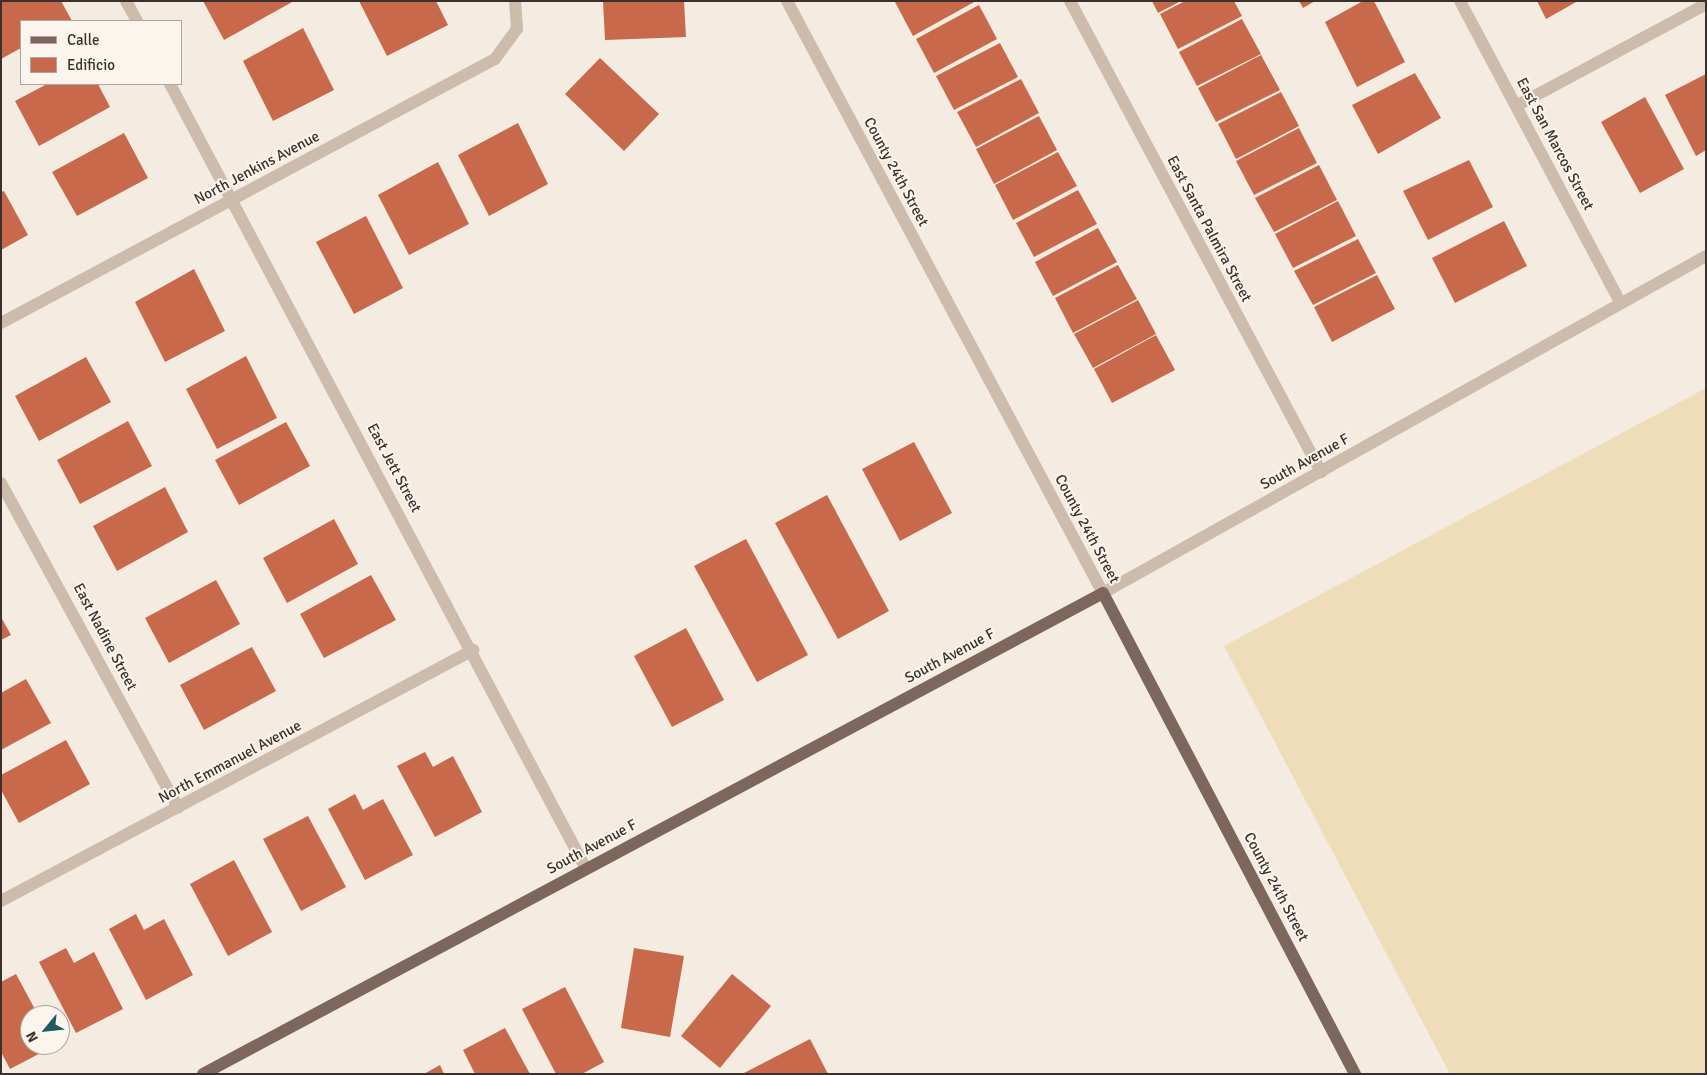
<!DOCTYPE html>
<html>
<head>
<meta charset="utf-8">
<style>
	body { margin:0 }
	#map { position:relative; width:1707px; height:1075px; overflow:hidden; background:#f4ebe1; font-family:Signika,sans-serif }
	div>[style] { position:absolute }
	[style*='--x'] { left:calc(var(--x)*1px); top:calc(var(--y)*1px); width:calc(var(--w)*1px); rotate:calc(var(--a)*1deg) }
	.sand>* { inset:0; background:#efdcb8 }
	.building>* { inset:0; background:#c8694b }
	.minor>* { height:12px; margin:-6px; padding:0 6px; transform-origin:6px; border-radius:6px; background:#cdbbac }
	.major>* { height:12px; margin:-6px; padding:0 6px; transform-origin:6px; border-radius:6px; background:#7d675c }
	span { translate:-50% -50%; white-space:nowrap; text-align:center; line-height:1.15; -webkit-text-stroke:4px #fbf5ee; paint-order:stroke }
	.street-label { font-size:15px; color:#3b302b }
	.frame { position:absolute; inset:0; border:2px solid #3b302b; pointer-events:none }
	.legend { position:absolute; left:20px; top:20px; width:162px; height:65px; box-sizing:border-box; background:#fbf5ee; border:1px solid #aea6a0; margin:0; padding:6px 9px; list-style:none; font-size:15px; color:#3b302b }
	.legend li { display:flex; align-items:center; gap:10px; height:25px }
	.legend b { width:25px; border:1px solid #aea6a0 }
	.north { position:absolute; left:20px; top:1005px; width:50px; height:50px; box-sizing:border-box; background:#fbf5ee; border:1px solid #aea6a0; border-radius:50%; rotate:242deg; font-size:14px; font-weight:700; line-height:20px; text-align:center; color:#3b302b }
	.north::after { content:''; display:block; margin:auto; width:18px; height:22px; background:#1f5a5e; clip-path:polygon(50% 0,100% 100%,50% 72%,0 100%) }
</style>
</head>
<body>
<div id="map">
	<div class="sand">
		<i style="clip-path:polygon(1706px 388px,1706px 1074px,1450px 1074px,1224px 646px)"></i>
	</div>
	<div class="building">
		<i style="clip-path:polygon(61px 1px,72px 21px,21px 21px,21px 48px,1px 59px,1px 2px)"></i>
		<i style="clip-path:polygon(203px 1px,294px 1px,224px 40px)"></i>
		<i style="clip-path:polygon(359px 1px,436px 1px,448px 25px,387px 56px)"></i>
		<i style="clip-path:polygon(603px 1px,684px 1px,686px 37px,605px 40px)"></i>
		<i style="clip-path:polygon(976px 1px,913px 36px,895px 2px,897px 1px)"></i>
		<i style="clip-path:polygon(1152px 1px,1181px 1px,1158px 13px)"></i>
		<i style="clip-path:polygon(1185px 1px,1234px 1px,1242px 16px,1178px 49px,1160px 14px)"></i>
		<i style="clip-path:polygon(1299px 1px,1315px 1px,1303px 8px)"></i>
		<i style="clip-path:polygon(1363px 1px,1374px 1px,1405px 62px,1357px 87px,1325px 22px)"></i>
		<i style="clip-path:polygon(1537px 1px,1578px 1px,1546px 19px)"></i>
		<i style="clip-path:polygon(979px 5px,997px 39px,934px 73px,916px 39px)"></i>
		<i style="clip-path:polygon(1242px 19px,1261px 54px,1197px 86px,1179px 52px)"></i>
		<i style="clip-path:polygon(303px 28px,334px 90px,273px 121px,243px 61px)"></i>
		<i style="clip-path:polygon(1000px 43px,1018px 77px,954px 110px,936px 76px)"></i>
		<i style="clip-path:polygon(1261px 55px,1280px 90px,1216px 122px,1198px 88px)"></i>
		<i style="clip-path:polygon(600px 58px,659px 114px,624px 151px,565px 94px)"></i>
		<i style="clip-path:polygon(1415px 73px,1441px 118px,1378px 154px,1352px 105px)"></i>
		<i style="clip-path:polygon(1706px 74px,1706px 150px,1696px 156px,1665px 95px)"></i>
		<i style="clip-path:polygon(1021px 79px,1039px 113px,976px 147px,957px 112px)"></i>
		<i style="clip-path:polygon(47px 84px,98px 84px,110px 107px,39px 146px,15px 101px)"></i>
		<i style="clip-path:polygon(1281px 92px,1299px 126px,1236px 159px,1218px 124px)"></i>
		<i style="clip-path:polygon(1645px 97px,1684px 169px,1640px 193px,1601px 122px)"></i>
		<i style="clip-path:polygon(1039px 116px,1057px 150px,994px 184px,976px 149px)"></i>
		<i style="clip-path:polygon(518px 123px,548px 184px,489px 216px,458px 155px)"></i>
		<i style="clip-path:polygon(1299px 128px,1317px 163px,1254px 195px,1236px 161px)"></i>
		<i style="clip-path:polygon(124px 133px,148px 178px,77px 216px,52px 172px)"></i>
		<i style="clip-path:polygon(1058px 152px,1077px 186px,1013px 220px,995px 185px)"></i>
		<i style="clip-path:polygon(1469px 160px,1493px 207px,1428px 240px,1403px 191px)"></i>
		<i style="clip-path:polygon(438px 162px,469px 224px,409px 255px,378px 195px)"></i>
		<i style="clip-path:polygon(1319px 165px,1337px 200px,1274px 232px,1255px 198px)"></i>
		<i style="clip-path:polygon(1078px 190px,1097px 224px,1034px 257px,1016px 223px)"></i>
		<i style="clip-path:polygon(4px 191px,28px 235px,1px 250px,1px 192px)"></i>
		<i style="clip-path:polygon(1338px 201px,1356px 236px,1293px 268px,1275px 234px)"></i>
		<i style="clip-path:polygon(366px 216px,403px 288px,354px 314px,316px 242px)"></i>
		<i style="clip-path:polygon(1504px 221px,1527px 266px,1455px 303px,1432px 258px)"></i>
		<i style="clip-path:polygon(1098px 228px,1117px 262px,1053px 296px,1035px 262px)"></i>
		<i style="clip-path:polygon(1358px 239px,1376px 273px,1313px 305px,1294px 271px)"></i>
		<i style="clip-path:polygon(1118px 265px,1137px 299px,1073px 333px,1055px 298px)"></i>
		<i style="clip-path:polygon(194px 269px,225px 331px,165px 362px,135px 302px)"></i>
		<i style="clip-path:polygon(1377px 275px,1395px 309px,1332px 342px,1314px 307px)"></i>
		<i style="clip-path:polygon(1138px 300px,1156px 334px,1093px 368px,1074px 334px)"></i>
		<i style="clip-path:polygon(1156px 335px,1175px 370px,1112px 403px,1094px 369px)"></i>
		<i style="clip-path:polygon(246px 356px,277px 418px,217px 449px,186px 389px)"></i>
		<i style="clip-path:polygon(86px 357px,111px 402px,39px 441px,15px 396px)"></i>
		<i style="clip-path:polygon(128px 421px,152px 466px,80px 504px,57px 460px)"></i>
		<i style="clip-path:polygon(286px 422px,310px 466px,239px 505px,215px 460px)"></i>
		<i style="clip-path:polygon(914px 442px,952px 513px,900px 541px,862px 469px)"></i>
		<i style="clip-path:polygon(165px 487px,188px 532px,117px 571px,93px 526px)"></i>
		<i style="clip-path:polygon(827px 495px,889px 611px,838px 639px,775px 523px)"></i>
		<i style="clip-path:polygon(334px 519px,358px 564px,287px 603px,263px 558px)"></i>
		<i style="clip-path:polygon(746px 539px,808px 655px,757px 682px,694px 566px)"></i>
		<i style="clip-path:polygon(371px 575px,396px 620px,324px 658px,300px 614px)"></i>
		<i style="clip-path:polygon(216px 580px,240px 624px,169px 663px,145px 618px)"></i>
		<i style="clip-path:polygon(1px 617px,11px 635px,1px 640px)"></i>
		<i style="clip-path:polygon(686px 628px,724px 700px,672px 727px,634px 656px)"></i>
		<i style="clip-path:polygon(252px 647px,276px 691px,204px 730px,180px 685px)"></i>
		<i style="clip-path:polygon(26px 679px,51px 723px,1px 750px,1px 693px)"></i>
		<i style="clip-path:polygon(66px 740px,90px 784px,19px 823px,1px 790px,1px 775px)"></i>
		<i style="clip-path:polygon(425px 752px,433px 767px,453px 756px,482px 812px,435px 837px,397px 766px)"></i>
		<i style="clip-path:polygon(355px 794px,363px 810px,383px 799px,413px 855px,365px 880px,328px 809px)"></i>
		<i style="clip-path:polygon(308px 816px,346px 887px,301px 911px,263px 839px)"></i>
		<i style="clip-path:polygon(234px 860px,272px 932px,228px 956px,190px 884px)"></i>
		<i style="clip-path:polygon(136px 914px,144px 930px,164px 919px,193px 975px,146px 1000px,109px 929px)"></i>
		<i style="clip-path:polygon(66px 948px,74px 963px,94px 952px,123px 1009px,76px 1033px,39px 962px)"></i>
		<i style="clip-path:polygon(634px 948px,684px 956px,670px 1037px,621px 1028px)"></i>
		<i style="clip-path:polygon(16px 974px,38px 1015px,30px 1015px,30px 1045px,56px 1045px,10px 1069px,1px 1052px,1px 982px)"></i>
		<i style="clip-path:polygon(732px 974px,771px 1006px,720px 1068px,681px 1036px)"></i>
		<i style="clip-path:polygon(565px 987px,604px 1062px,582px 1074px,556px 1074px,522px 1009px)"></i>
		<i style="clip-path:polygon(505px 1028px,530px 1074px,475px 1074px,463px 1050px)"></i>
		<i style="clip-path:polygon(810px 1039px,828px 1074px,742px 1074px)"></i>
		<i style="clip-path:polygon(440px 1065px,444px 1074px,424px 1074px)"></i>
	</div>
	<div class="minor">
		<i style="--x:126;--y:1;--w:23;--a:61"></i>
		<i style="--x:787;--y:1;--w:671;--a:61.91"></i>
		<i style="--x:1103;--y:593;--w:691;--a:-29.2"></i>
		<i style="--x:1070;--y:1;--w:534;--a:61.95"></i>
		<i style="--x:1460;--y:1;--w:341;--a:62"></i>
		<i style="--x:170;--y:84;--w:888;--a:62.08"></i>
		<i style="--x:1516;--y:106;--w:216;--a:-28.2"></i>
		<i style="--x:1;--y:323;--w:560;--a:-28.12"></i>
		<i style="--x:495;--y:59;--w:37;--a:-54"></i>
		<i style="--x:517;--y:29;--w:28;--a:-94"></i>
		<i style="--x:1;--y:483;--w:370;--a:61.4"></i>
		<i style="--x:1;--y:901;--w:535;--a:-28"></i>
	</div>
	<div class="major">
		<i style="--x:203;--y:1074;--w:1020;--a:-28.12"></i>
		<i style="--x:1103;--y:593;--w:543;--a:62.35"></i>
	</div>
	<div class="street-label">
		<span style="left:1555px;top:144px;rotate:62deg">East San Marcos Street</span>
		<span style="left:257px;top:168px;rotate:-28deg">North Jenkins Avenue</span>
		<span style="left:896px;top:172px;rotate:62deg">County 24th Street</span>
		<span style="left:1209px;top:229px;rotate:62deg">East Santa Palmira Street</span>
		<span style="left:1305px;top:462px;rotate:-29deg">South Avenue F</span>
		<span style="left:394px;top:468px;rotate:62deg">East Jett Street</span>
		<span style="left:1087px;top:529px;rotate:62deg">County 24th Street</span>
		<span style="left:105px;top:637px;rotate:62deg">East Nadine Street</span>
		<span style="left:950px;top:656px;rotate:-28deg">South Avenue F</span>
		<span style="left:230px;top:762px;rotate:-28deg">North Emmanuel Avenue</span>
		<span style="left:592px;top:847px;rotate:-28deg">South Avenue F</span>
		<span style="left:1276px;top:887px;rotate:62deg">County 24th Street</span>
	</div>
	<div class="frame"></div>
	<ul class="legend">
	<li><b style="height:6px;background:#7d675c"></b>Calle</li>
	<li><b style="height:14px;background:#c8694b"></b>Edificio</li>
	</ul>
	<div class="north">N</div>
</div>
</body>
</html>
